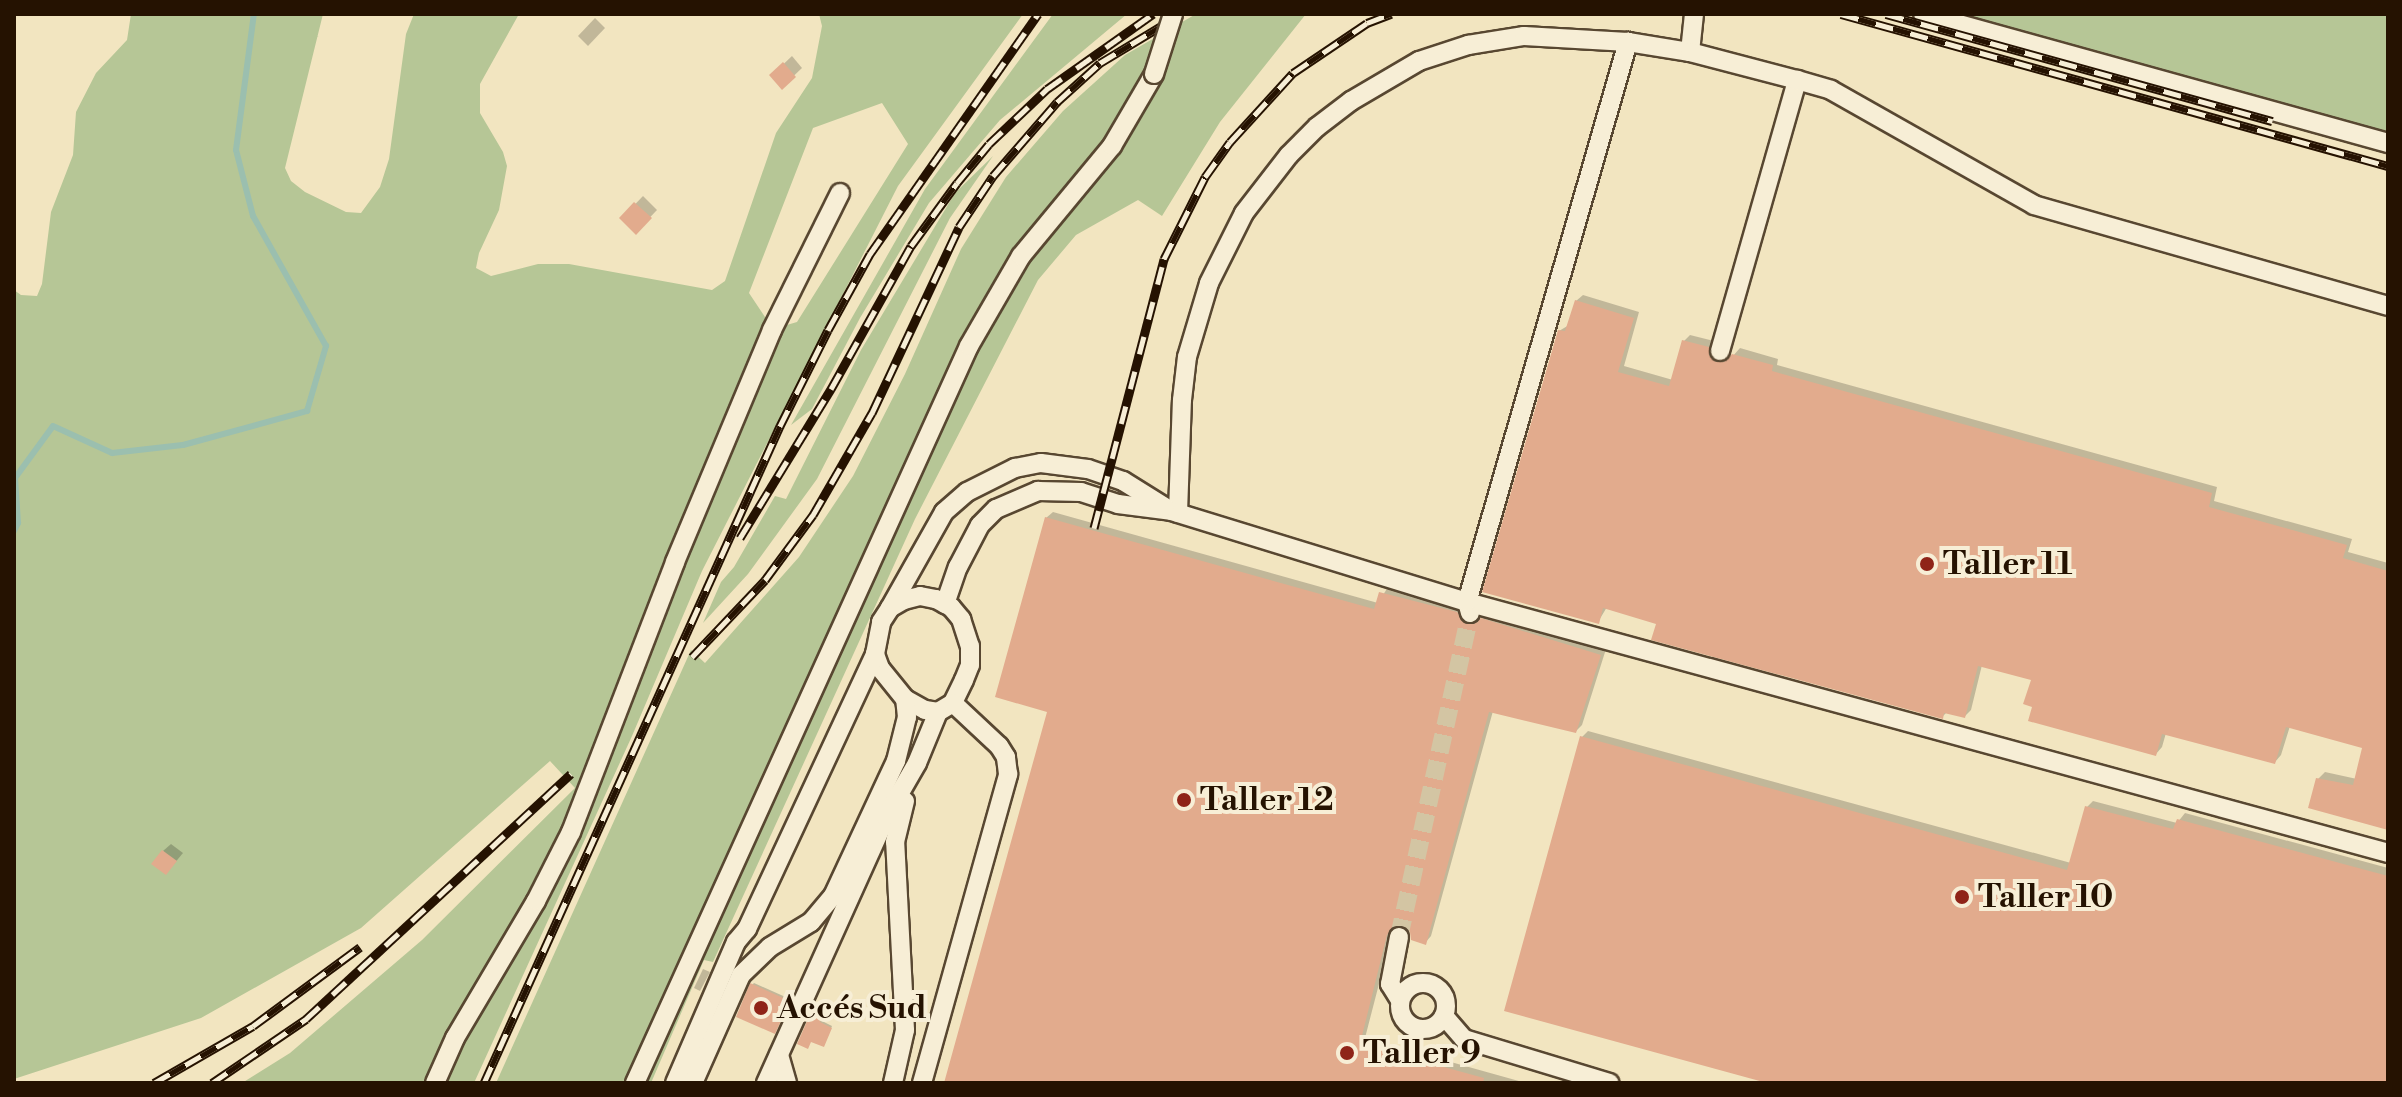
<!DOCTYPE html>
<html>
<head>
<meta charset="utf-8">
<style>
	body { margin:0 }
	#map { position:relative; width:2402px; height:1097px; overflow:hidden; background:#f2e5c0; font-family:"Libre Bodoni",serif }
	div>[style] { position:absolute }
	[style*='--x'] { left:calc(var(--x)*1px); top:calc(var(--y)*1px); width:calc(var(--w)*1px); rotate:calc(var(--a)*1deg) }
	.green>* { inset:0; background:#b6c696 }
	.shadow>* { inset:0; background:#0003 }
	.stream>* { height:6px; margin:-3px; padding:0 3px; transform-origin:3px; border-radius:3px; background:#9bbfaf }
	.building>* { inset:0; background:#e2ab8d }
	.minor-tunnel>* { height:18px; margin-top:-9px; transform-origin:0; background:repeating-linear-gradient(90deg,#d3c5a3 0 18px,transparent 0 27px) }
	.roads { filter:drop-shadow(2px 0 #584731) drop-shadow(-2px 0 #584731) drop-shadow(0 2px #584731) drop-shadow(0 -2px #584731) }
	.minor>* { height:18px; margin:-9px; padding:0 9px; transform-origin:9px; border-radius:9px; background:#f7eed6 }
	.minor>.ring { margin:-9px; padding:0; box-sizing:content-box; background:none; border:18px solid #f7eed6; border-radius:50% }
	.rail>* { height:9px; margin-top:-4.5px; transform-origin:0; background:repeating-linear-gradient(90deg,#f7eed6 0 18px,#251201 0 36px); box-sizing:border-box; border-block:2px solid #251201 }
	.bridges { filter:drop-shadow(2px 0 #584731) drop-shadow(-2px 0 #584731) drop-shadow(0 2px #584731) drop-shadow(0 -2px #584731) }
	.minor-bridge>* { height:18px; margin:-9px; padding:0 9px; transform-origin:9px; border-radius:9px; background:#f7eed6 }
	.dots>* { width:22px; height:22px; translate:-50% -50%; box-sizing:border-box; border:4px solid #f7eed6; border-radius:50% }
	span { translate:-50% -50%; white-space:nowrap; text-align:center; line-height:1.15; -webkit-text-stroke:8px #f7eed6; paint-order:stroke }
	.poi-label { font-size:32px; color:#251201; font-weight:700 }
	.left { translate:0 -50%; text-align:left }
	.frame { position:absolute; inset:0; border:16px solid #251201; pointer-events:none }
</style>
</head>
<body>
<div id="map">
	<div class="green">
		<i style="clip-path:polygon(evenodd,131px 14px,323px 14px,285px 168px,291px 181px,305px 192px,346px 212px,361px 213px,380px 187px,389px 159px,406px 34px,414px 14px,519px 14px,480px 84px,480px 113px,503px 152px,507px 166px,499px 210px,479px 253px,476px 268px,491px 276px,538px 264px,569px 264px,712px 290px,725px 281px,776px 133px,812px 78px,822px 26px,819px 14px,1023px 14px,898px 186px,702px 571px,632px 736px,474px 1083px,242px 1083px,290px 1053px,422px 940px,575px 788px,550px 761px,361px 928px,201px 1018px,14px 1079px,14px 290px,21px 295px,37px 296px,42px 284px,51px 212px,73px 155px,76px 112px,96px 73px,127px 40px,131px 14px,882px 103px,908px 144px,797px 322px,773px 329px,749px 293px,813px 128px,882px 103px)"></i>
		<i style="clip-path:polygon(1053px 14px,1127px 14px,1000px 120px,929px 203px,860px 318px,812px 409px,791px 425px,925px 189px)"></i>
		<i style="clip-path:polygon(1196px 14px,1306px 14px,1220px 122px,1162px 216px,1138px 200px,1076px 235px,1038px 280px,915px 519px,713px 962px,704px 960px,651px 1083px,496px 1083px,691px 650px,705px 663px,799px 557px,853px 476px,905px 374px,961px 249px,1006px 177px,1063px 111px,1125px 55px)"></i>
		<i style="clip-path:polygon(1945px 14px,2388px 14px,2388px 135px)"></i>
		<i style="clip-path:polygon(993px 156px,950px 218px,817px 479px,748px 574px,703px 623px,721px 582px,734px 567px,775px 496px,786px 499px,861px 350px,955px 193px)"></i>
	</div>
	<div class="shadow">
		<i style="clip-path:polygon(595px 18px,605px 28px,588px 46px,578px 36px)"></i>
		<i style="clip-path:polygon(792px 56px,802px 68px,782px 87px,772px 75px)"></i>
		<i style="clip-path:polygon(643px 196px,657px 210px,636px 232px,622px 218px)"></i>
		<i style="clip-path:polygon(1583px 295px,1639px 312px,1624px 366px,1673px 380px,1684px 341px,1690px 335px,1714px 341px,1723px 357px,1732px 357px,1740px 348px,1778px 359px,1777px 365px,2217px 487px,2214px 501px,2352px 539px,2348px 552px,2388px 563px,2388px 828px,2318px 779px,2325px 772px,2357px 779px,2365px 747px,2290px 726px,2281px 755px,2275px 762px,2166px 733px,2162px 747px,2156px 754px,2035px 706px,2033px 678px,1982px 665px,1971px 710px,1965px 716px,1947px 712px,1942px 717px,1607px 607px,1598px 622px,1559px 331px,1569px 325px,1576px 301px)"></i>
		<i style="clip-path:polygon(1053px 512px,1378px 603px,1388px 587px,1463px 606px,1473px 619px,1482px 619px,1489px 613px,1606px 649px,1582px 725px,1576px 731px,1493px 711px,1431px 936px,1425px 943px,1402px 923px,1394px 926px,1365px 1038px,1526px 1083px,946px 1083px,1050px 710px,1046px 518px)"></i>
		<i style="clip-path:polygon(1588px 731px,2071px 863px,2087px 807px,2093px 801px,2177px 823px,2185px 813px,2388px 868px,2388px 1083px,1775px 1083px,1582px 737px)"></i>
		<i style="clip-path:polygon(171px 844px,183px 853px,173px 865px,163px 851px)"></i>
		<i style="clip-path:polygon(703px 969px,710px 972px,700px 991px,694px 988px)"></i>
		<i style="clip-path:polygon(754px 983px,790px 999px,776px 1030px,752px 985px)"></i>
		<i style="clip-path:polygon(815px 1010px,823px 1013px,820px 1020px,832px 1026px,825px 1043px)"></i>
	</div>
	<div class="stream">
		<i style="--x:14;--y:531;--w:9;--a:-63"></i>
		<i style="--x:18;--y:523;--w:45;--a:-93.8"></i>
		<i style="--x:15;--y:478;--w:64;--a:-53.8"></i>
		<i style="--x:53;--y:426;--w:65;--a:24.6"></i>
		<i style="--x:112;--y:453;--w:71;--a:-6.4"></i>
		<i style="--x:183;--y:445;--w:129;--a:-15.3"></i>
		<i style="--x:307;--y:411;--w:68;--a:-73.7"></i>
		<i style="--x:326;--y:346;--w:149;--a:-119.3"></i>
		<i style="--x:253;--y:216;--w:68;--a:-104.4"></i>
		<i style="--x:236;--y:150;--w:137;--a:-82.5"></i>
	</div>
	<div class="building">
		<i style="clip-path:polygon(783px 62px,796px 77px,782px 90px,769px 75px)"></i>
		<i style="clip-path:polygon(634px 202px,652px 218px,636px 235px,619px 218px)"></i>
		<i style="clip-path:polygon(1575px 300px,1634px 318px,1618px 372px,1669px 386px,1682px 340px,1709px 347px,1709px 355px,1716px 362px,1724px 362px,1732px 354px,1773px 365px,1772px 371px,2212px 493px,2209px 507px,2347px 545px,2343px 558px,2388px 571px,2388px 830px,2308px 808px,2316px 778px,2353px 785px,2362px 748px,2286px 727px,2275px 764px,2162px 734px,2156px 756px,2028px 721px,2032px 707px,2023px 704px,2031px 680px,1978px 666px,1965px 718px,1944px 713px,1943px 719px,1651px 640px,1656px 624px,1603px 608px,1599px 624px,1482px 592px,1558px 330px,1565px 331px)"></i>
		<i style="clip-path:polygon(1045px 517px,1374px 609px,1379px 592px,1457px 612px,1466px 624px,1474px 624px,1481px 618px,1601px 655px,1576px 733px,1489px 712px,1426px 945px,1411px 940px,1410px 932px,1402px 925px,1394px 926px,1387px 935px,1360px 1044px,1484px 1078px,1483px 1083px,944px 1083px,1047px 712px,995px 697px)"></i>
		<i style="clip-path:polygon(1580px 736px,2067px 870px,2085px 806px,2173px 829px,2177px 819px,2388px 876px,2388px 1083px,1767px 1083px,1504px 1011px)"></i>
		<i style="clip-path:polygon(162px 850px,177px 861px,166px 875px,151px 864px)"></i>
		<i style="clip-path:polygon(750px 983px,790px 1001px,775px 1034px,736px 1017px)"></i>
		<i style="clip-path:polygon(812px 1010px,823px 1015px,820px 1022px,832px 1028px,824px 1047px,811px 1042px,808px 1049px,797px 1044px)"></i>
	</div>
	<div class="minor-tunnel">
		<i style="--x:1399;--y:937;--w:331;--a:-77.6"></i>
	</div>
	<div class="roads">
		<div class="minor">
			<i style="--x:1923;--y:14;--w:483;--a:15.5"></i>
			<i style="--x:1690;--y:52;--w:38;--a:-84"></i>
			<i style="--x:1720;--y:351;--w:282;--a:-74.1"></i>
			<i style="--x:1178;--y:513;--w:113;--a:-88"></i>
			<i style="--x:1182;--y:400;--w:43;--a:-83.4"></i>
			<i style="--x:1187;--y:357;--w:77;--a:-73.4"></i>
			<i style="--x:1209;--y:283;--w:78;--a:-63.4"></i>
			<i style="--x:1244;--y:213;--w:73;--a:-52.2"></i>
			<i style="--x:1289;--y:155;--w:40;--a:-45"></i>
			<i style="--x:1317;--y:127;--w:43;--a:-37.4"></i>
			<i style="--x:1351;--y:101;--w:79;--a:-30.5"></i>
			<i style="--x:1419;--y:61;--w:52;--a:-18.1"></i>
			<i style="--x:1468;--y:45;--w:57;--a:-9.1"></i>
			<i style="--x:1524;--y:36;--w:104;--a:3.3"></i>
			<i style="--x:1628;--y:42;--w:63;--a:9.2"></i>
			<i style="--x:1690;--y:52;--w:111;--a:14.7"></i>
			<i style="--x:1797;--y:80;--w:35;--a:16"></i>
			<i style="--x:1831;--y:90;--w:233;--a:29.5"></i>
			<i style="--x:2034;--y:205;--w:368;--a:15.9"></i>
			<i style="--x:920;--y:596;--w:16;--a:11"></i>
			<i style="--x:936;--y:599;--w:17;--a:28"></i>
			<i style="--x:951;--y:607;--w:16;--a:50"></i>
			<i style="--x:961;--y:619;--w:28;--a:72"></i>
			<i style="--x:970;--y:646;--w:19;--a:90"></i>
			<i style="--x:970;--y:665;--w:16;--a:112"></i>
			<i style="--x:964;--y:680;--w:25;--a:116"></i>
			<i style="--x:953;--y:703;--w:17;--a:149"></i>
			<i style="--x:938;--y:712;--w:13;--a:-171"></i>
			<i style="--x:925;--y:710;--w:23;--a:-151"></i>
			<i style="--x:905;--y:699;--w:40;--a:-129"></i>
			<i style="--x:880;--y:668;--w:15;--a:-110"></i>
			<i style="--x:875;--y:654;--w:33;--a:-79"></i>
			<i style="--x:881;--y:622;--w:17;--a:-57"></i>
			<i style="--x:890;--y:608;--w:16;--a:-30"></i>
			<i style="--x:904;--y:600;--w:16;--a:-14"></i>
			<i style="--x:945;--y:604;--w:39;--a:-71"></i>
			<i style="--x:958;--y:567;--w:47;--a:-62.4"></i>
			<i style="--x:980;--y:525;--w:23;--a:-45"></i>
			<i style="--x:996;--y:509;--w:46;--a:-23.2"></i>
			<i style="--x:1038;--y:491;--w:43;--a:1.3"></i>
			<i style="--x:1081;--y:492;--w:39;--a:18"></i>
			<i style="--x:1118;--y:504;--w:53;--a:7.5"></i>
			<i style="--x:1171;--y:511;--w:310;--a:17.1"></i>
			<i style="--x:1467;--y:602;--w:955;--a:15.24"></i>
			<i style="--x:890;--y:608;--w:110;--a:-60.6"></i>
			<i style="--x:944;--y:512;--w:30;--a:-41"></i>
			<i style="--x:967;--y:492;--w:54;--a:-26.6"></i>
			<i style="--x:1015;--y:468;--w:26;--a:-11"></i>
			<i style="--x:1041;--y:463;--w:47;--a:7.3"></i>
			<i style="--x:1088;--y:469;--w:37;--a:19"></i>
			<i style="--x:1123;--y:481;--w:49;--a:31.8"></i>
			<i style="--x:1470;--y:613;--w:11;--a:-105"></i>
			<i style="--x:1467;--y:602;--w:583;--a:-73.96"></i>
			<i style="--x:1399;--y:937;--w:48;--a:100.8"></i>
			<i style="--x:1390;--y:984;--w:19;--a:58"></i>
			<i class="ring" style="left:1400px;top:983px;width:28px;height:28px"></i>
			<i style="--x:1444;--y:1016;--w:30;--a:49"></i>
			<i style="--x:1464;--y:1039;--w:152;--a:16.8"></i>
			<i style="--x:779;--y:1055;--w:29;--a:74"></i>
			<i style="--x:435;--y:1083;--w:49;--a:-66"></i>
			<i style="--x:455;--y:1038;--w:159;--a:-59.4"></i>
			<i style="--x:536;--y:901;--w:77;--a:-63.1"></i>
			<i style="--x:571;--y:832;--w:289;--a:-68.9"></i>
			<i style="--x:675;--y:562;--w:251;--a:-67.3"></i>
			<i style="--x:772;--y:330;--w:153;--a:-63.6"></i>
			<i style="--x:635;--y:1083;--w:809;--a:-65.62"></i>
			<i style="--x:969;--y:346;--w:104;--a:-60"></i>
			<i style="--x:1021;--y:256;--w:143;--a:-50.4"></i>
			<i style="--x:1112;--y:146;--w:83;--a:-59.7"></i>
			<i style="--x:675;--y:1083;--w:154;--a:-66.6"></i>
			<i style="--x:736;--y:942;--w:17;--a:-50"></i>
			<i style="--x:747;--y:929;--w:303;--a:-65"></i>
			<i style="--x:693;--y:1083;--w:118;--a:-66"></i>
			<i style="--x:741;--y:975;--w:40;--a:-44"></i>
			<i style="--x:770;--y:947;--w:48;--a:-31.4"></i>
			<i style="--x:811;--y:922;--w:34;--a:-50"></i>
			<i style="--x:833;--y:896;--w:149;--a:-65"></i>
			<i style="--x:896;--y:761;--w:45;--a:-76"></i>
			<i style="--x:907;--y:717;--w:18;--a:-96"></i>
			<i style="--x:766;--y:1083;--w:292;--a:-65.7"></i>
			<i style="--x:886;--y:817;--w:62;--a:-60.1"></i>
			<i style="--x:917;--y:763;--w:55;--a:-67.6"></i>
			<i style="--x:893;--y:1083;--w:54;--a:-77.2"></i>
			<i style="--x:905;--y:1030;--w:188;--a:-93"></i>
			<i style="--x:895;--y:842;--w:42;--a:-76.3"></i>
			<i style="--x:922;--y:1083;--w:321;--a:-74.4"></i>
			<i style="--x:1008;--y:774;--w:17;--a:-97"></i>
			<i style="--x:1006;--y:757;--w:13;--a:-122"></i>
			<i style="--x:999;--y:746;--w:63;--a:-136.9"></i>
		</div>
	</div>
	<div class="rail">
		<i style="--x:1841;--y:14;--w:568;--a:15.53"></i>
		<i style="--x:1886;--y:14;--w:401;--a:15.5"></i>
		<i style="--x:1094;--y:528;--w:278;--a:-75.4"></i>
		<i style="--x:1164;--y:259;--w:92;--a:-63.4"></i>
		<i style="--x:1205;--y:177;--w:43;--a:-54.5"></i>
		<i style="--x:1230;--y:142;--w:93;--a:-47.6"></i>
		<i style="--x:1293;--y:73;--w:89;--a:-34"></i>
		<i style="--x:1367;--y:23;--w:26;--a:-21"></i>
		<i style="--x:740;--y:538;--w:175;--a:-58.6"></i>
		<i style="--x:831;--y:389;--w:164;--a:-60.8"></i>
		<i style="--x:911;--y:246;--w:78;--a:-53.9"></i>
		<i style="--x:957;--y:183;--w:50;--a:-50.6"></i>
		<i style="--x:989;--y:144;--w:80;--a:-43.5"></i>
		<i style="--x:1047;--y:89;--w:130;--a:-35.3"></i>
		<i style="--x:692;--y:657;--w:106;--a:-46.5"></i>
		<i style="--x:765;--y:580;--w:81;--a:-53.6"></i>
		<i style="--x:813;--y:515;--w:118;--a:-60"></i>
		<i style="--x:872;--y:413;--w:205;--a:-64.9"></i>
		<i style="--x:959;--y:227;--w:61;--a:-56.3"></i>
		<i style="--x:993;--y:176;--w:98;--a:-49.1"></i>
		<i style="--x:1057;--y:102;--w:58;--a:-42.2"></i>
		<i style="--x:1100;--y:63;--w:95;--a:-31.2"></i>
		<i style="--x:154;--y:1083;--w:114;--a:-29.9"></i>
		<i style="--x:253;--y:1026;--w:133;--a:-36.4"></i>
		<i style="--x:212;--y:1083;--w:114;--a:-34.2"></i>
		<i style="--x:306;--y:1019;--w:361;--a:-42.8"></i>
		<i style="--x:484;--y:1083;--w:721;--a:-65.75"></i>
		<i style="--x:780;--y:426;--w:107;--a:-63.4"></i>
		<i style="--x:828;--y:330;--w:87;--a:-61.1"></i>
		<i style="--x:870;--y:254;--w:293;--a:-55"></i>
	</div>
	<div class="bridges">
		<div class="minor-bridge">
			<i style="--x:1154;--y:74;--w:63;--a:-72.4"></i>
		</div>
	</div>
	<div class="dots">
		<i style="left:1927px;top:564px;background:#8f2418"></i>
		<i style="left:1184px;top:800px;background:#8f2418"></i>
		<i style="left:1962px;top:897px;background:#8f2418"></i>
		<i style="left:761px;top:1008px;background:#8f2418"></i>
		<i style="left:1347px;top:1053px;background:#8f2418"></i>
	</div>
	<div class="poi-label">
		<span class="left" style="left:1943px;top:564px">Taller 11</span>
		<span class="left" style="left:1200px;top:800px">Taller 12</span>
		<span class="left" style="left:1978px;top:897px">Taller 10</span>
		<span class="left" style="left:777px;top:1008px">Accés Sud</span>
		<span class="left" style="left:1363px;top:1053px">Taller 9</span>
	</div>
	<div class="frame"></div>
</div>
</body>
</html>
